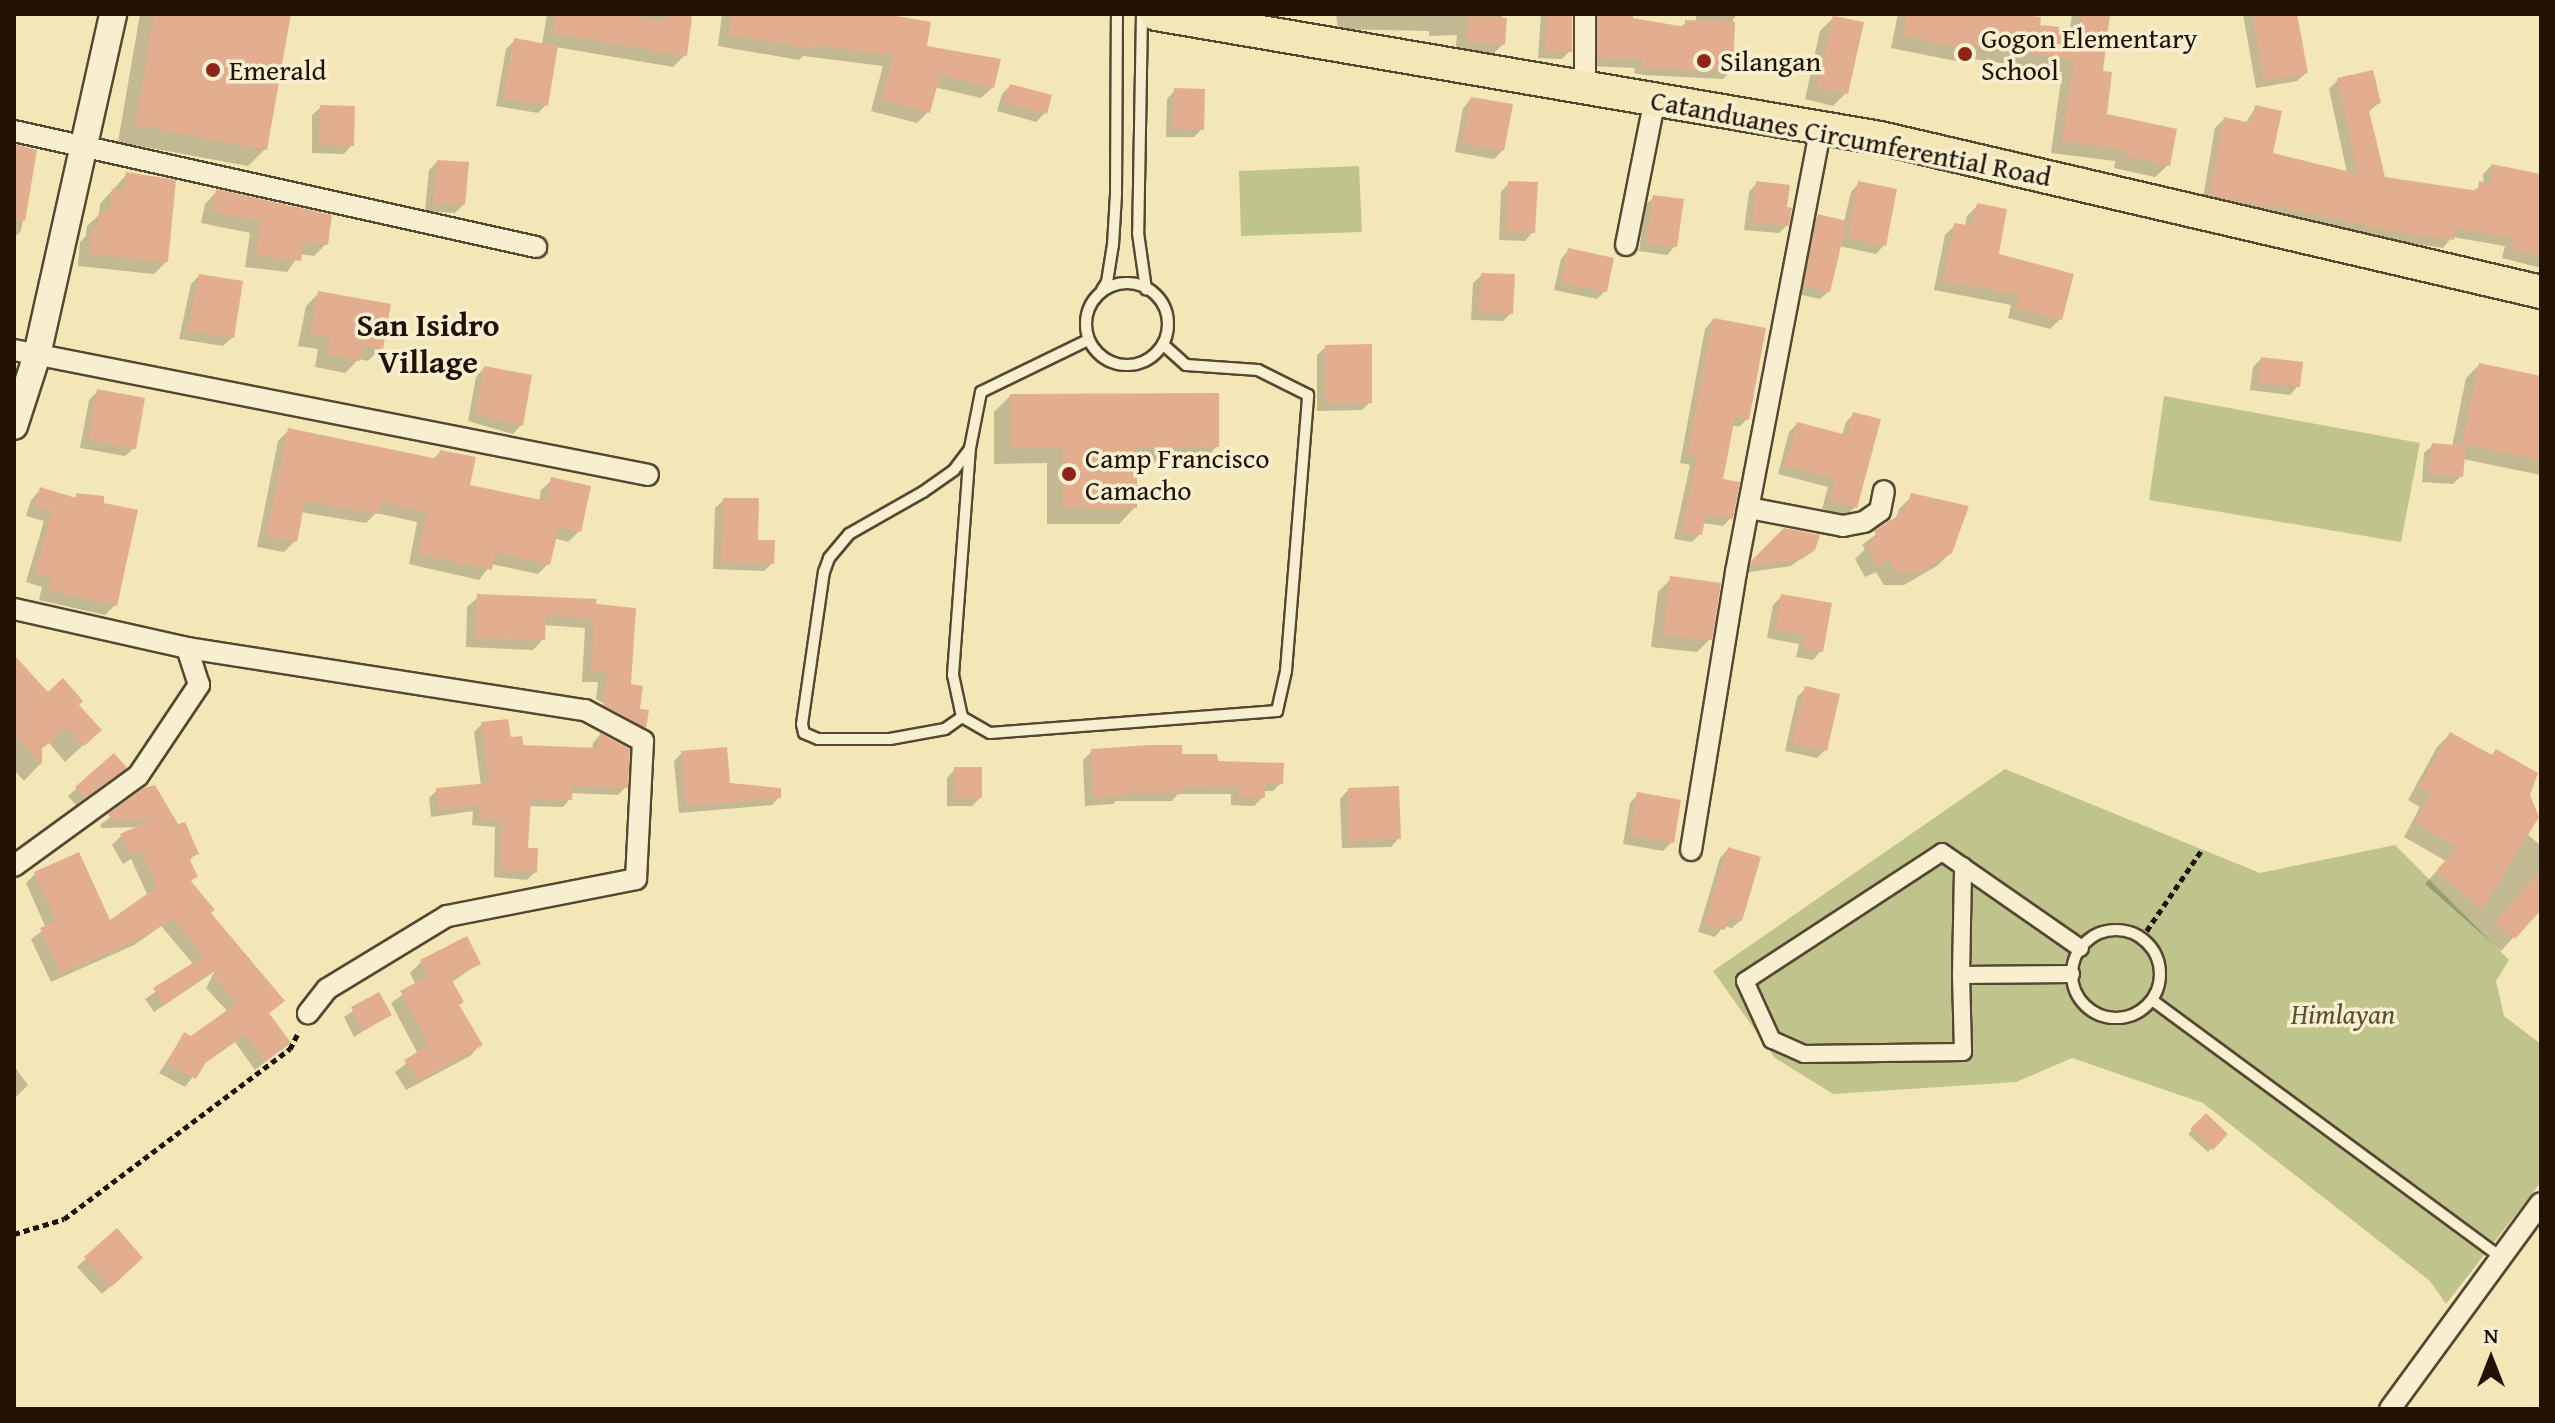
<!DOCTYPE html>
<html>
<head>
<meta charset="utf-8">
<style>
	body { margin:0 }
	#map { position:relative; width:2555px; height:1423px; overflow:hidden; background:#f3e6b7; font-family:"Gentium Book Plus",serif }
	div>[style] { position:absolute }
	[style*='--x'] { left:calc(var(--x)*1px); top:calc(var(--y)*1px); width:calc(var(--w)*1px); rotate:calc(var(--a)*1deg) }
	.green>* { inset:0; background:#bfc48c }
	.shadow>* { inset:0; background:#0003 }
	.building>* { inset:0; background:#e3ae8f }
	.path>* { height:5px; margin-top:-2.5px; transform-origin:0; background:repeating-linear-gradient(90deg,#211204 0 6px,transparent 0 10px) }
	.roads { filter:drop-shadow(2px 0 #564731) drop-shadow(-2px 0 #564731) drop-shadow(0 2px #564731) drop-shadow(0 -2px #564731) }
	.service>* { height:10px; margin:-5px; padding:0 5px; transform-origin:5px; border-radius:5px; background:#f7efd0 }
	.service>.ring { margin:-5px; padding:0; box-sizing:content-box; background:none; border:10px solid #f7efd0; border-radius:50% }
	.pedestrian>* { height:16px; margin:-8px; padding:0 8px; transform-origin:8px; border-radius:8px; background:#f7efd0 }
	.minor>* { height:20px; margin:-10px; padding:0 10px; transform-origin:10px; border-radius:10px; background:#f7efd0 }
	.tertiary>* { height:26px; margin:-13px; padding:0 13px; transform-origin:13px; border-radius:13px; background:#f7efd0 }
	.primary>* { height:32px; margin:-16px; padding:0 16px; transform-origin:16px; border-radius:16px; background:#f3e6b7 }
	.dots>* { width:22px; height:22px; translate:-50% -50%; box-sizing:border-box; border:4px solid #f7efd0; border-radius:50% }
	span { translate:-50% -50%; white-space:nowrap; text-align:center; line-height:1.15; -webkit-text-stroke:7px #f7efd0; paint-order:stroke }
	.poi-label { font-size:28px; color:#211204 }
	.left { translate:0 -50%; text-align:left }
	.street-label { font-size:28px; color:#211204 }
	.park-label { font-size:28px; color:#585034; font-style:italic }
	.quarter-label { font-size:32px; color:#211204; font-weight:700 }
	.frame { position:absolute; inset:0; border:16px solid #211204; pointer-events:none }
	.north { position:absolute; left:2451px; top:1319px; width:80px; height:80px; -webkit-text-stroke:6px #f7efd0; paint-order:stroke; rotate:0deg; font-size:22px; font-weight:700; line-height:32px; text-align:center; color:#211204 }
	.north::after { content:''; display:block; margin:auto; width:28px; height:36px; background:#211204; clip-path:polygon(50% 0,100% 100%,50% 72%,0 100%) }
</style>
</head>
<body>
<div id="map">
	<div class="green">
		<i style="clip-path:polygon(1359px 166px,1362px 232px,1241px 236px,1239px 171px)"></i>
		<i style="clip-path:polygon(2164px 396px,2420px 443px,2401px 542px,2149px 500px)"></i>
		<i style="clip-path:polygon(2005px 769px,2260px 873px,2395px 845px,2509px 960px,2496px 981px,2504px 1016px,2541px 1044px,2541px 1182px,2446px 1304px,2430px 1281px,2203px 1103px,2072px 1058px,2016px 1082px,1833px 1094px,1775px 1058px,1713px 971px)"></i>
	</div>
	<div class="shadow">
		<i style="clip-path:polygon(140px 14px,289px 14px,265px 149px,248px 166px,118px 142px)"></i>
		<i style="clip-path:polygon(547px 14px,691px 14px,685px 55px,673px 67px,556px 47px,546px 105px,538px 113px,496px 106px,506px 49px,514px 41px,542px 45px)"></i>
		<i style="clip-path:polygon(722px 14px,889px 14px,925px 48px,993px 87px,981px 98px,934px 87px,928px 112px,917px 123px,871px 111px,883px 66px,803px 56px,799px 60px,718px 46px)"></i>
		<i style="clip-path:polygon(1336px 14px,1502px 14px,1503px 44px,1491px 56px,1455px 54px,1457px 35px,1429px 36px,1429px 31px,1338px 29px)"></i>
		<i style="clip-path:polygon(1541px 14px,1571px 14px,1570px 51px,1562px 59px,1538px 58px)"></i>
		<i style="clip-path:polygon(1587px 14px,1631px 14px,1631px 20px,1680px 28px,1686px 22px,1696px 22px,1696px 14px,1738px 14px,1733px 19px,1731px 71px,1723px 79px,1644px 75px,1634px 73px,1635px 68px,1591px 66px)"></i>
		<i style="clip-path:polygon(1898px 14px,1997px 14px,2037px 26px,2070px 30px,2072px 14px,2110px 14px,2101px 73px,2104px 116px,2168px 165px,2155px 177px,2114px 168px,2115px 161px,2051px 153px,2062px 72px,1960px 57px,1956px 61px,1891px 48px)"></i>
		<i style="clip-path:polygon(2243px 14px,2296px 14px,2306px 73px,2297px 81px,2256px 88px)"></i>
		<i style="clip-path:polygon(1833px 18px,1846px 93px,1833px 106px,1805px 99px,1820px 31px)"></i>
		<i style="clip-path:polygon(2338px 80px,2379px 103px,2368px 112px,2383px 178px,2471px 192px,2484px 184px,2483px 174px,2491px 166px,2541px 176px,2541px 268px,2502px 258px,2505px 246px,2452px 237px,2443px 248px,2346px 234px,2202px 204px,2215px 128px,2224px 119px,2245px 124px,2256px 107px,2270px 154px,2347px 173px,2329px 89px)"></i>
		<i style="clip-path:polygon(1010px 86px,1045px 113px,1036px 122px,997px 111px,1002px 94px)"></i>
		<i style="clip-path:polygon(1175px 90px,1202px 129px,1194px 137px,1166px 137px,1167px 99px)"></i>
		<i style="clip-path:polygon(1471px 99px,1503px 150px,1494px 159px,1455px 152px,1463px 108px)"></i>
		<i style="clip-path:polygon(321px 107px,352px 145px,344px 154px,312px 153px,312px 115px)"></i>
		<i style="clip-path:polygon(14px 144px,35px 151px,21px 231px,14px 238px)"></i>
		<i style="clip-path:polygon(437px 162px,463px 205px,455px 213px,425px 211px,429px 170px)"></i>
		<i style="clip-path:polygon(127px 174px,167px 261px,154px 274px,78px 266px,80px 242px,86px 236px,87px 226px,99px 215px,100px 204px)"></i>
		<i style="clip-path:polygon(1509px 183px,1533px 232px,1525px 241px,1499px 240px,1501px 192px)"></i>
		<i style="clip-path:polygon(1757px 183px,1785px 208px,1787px 225px,1779px 233px,1744px 230px,1749px 192px)"></i>
		<i style="clip-path:polygon(1859px 183px,1884px 245px,1876px 254px,1839px 246px,1829px 291px,1820px 299px,1797px 294px,1810px 224px,1818px 216px,1844px 222px,1851px 192px)"></i>
		<i style="clip-path:polygon(217px 191px,326px 244px,314px 256px,300px 254px,287px 272px,245px 267px,250px 233px,201px 223px,205px 204px)"></i>
		<i style="clip-path:polygon(1654px 197px,1675px 246px,1667px 255px,1639px 251px,1645px 205px)"></i>
		<i style="clip-path:polygon(1977px 206px,1996px 256px,2060px 319px,2050px 329px,2008px 318px,2011px 305px,1934px 290px,1945px 235px,1955px 225px,1965px 227px,1967px 216px)"></i>
		<i style="clip-path:polygon(1569px 250px,1605px 291px,1597px 299px,1554px 290px,1561px 259px)"></i>
		<i style="clip-path:polygon(1482px 275px,1511px 313px,1503px 321px,1471px 320px,1473px 283px)"></i>
		<i style="clip-path:polygon(199px 276px,232px 338px,223px 346px,179px 339px,191px 284px)"></i>
		<i style="clip-path:polygon(319px 293px,381px 348px,368px 361px,359px 359px,345px 373px,315px 367px,318px 349px,298px 346px,306px 306px)"></i>
		<i style="clip-path:polygon(1713px 320px,1747px 419px,1739px 427px,1731px 425px,1720px 480px,1731px 518px,1723px 526px,1703px 523px,1700px 534px,1692px 542px,1674px 539px,1690px 465px,1680px 463px,1705px 329px)"></i>
		<i style="clip-path:polygon(1326px 347px,1370px 402px,1362px 410px,1317px 411px,1317px 355px)"></i>
		<i style="clip-path:polygon(2261px 359px,2298px 386px,2290px 395px,2250px 390px,2253px 367px)"></i>
		<i style="clip-path:polygon(2479px 365px,2541px 378px,2541px 475px,2463px 459px,2461px 476px,2453px 484px,2422px 482px,2424px 453px,2433px 445px,2452px 447px,2466px 378px)"></i>
		<i style="clip-path:polygon(484px 368px,521px 425px,513px 434px,468px 421px,476px 377px)"></i>
		<i style="clip-path:polygon(98px 391px,134px 448px,125px 456px,80px 448px,89px 400px)"></i>
		<i style="clip-path:polygon(1010px 396px,1217px 446px,1201px 463px,1135px 463px,1135px 507px,1119px 524px,1047px 524px,1047px 463px,994px 464px,994px 412px)"></i>
		<i style="clip-path:polygon(1854px 414px,1855px 507px,1847px 515px,1822px 509px,1828px 487px,1778px 474px,1789px 432px,1797px 424px,1842px 436px,1846px 422px)"></i>
		<i style="clip-path:polygon(289px 430px,432px 460px,440px 452px,468px 486px,539px 502px,541px 490px,552px 480px,579px 531px,568px 542px,554px 538px,548px 564px,538px 574px,491px 564px,479px 580px,409px 564px,417px 522px,376px 513px,366px 523px,300px 512px,295px 541px,284px 552px,257px 547px,278px 441px)"></i>
		<i style="clip-path:polygon(40px 490px,73px 499px,77px 495px,115px 605px,105px 615px,39px 600px,42px 587px,26px 582px,44px 521px,26px 516px,31px 500px)"></i>
		<i style="clip-path:polygon(1912px 496px,1951px 552px,1937px 566px,1904px 585px,1884px 585px,1876px 572px,1865px 577px,1855px 559px,1865px 549px,1862px 545px,1895px 520px,1899px 509px)"></i>
		<i style="clip-path:polygon(724px 500px,772px 563px,764px 571px,713px 569px,715px 508px)"></i>
		<i style="clip-path:polygon(1785px 530px,1813px 549px,1791px 566px,1743px 573px)"></i>
		<i style="clip-path:polygon(1671px 579px,1710px 639px,1697px 652px,1651px 647px,1658px 592px)"></i>
		<i style="clip-path:polygon(1782px 596px,1821px 651px,1813px 660px,1796px 657px,1799px 644px,1767px 638px,1773px 605px)"></i>
		<i style="clip-path:polygon(478px 597px,594px 606px,644px 727px,634px 737px,594px 715px,596px 703px,631px 722px,631px 718px,596px 699px,598px 682px,582px 682px,585px 628px,544px 625px,543px 639px,533px 650px,466px 647px,467px 607px)"></i>
		<i style="clip-path:polygon(14px 676px,76px 705px,99px 730px,65px 762px,49px 743px,40px 750px,40px 764px,24px 781px,14px 770px)"></i>
		<i style="clip-path:polygon(1806px 688px,1825px 750px,1817px 758px,1785px 751px,1797px 697px)"></i>
		<i style="clip-path:polygon(482px 724px,522px 747px,592px 750px,593px 743px,600px 735px,626px 787px,618px 795px,571px 793px,570px 799px,563px 807px,528px 806px,526px 850px,535px 872px,527px 880px,494px 877px,495px 827px,472px 825px,473px 811px,431px 817px,429px 798px,437px 790px,481px 786px,474px 732px)"></i>
		<i style="clip-path:polygon(2450px 734px,2528px 795px,2526px 833px,2541px 846px,2541px 907px,2501px 951px,2425px 884px,2446px 861px,2404px 837px,2420px 807px,2408px 800px,2437px 747px)"></i>
		<i style="clip-path:polygon(1092px 751px,1180px 756px,1281px 783px,1273px 791px,1263px 791px,1263px 797px,1254px 806px,1231px 805px,1231px 794px,1178px 794px,1172px 801px,1116px 801px,1113px 804px,1085px 806px,1083px 760px)"></i>
		<i style="clip-path:polygon(682px 753px,728px 785px,779px 797px,772px 805px,679px 813px,674px 761px)"></i>
		<i style="clip-path:polygon(124px 768px,76px 805px,68px 796px,77px 788px)"></i>
		<i style="clip-path:polygon(955px 769px,980px 798px,972px 806px,947px 806px,947px 778px)"></i>
		<i style="clip-path:polygon(145px 790px,196px 853px,189px 861px,195px 877px,190px 882px,267px 1014px,289px 1043px,255px 1070px,235px 1042px,201px 1066px,185px 1087px,159px 1073px,184px 1034px,191px 1038px,228px 1012px,206px 988px,215px 971px,154px 1012px,145px 999px,194px 965px,161px 926px,134px 945px,51px 982px,31px 939px,46px 928px,26px 883px,35px 874px,109px 923px,148px 896px,131px 859px,123px 864px,112px 845px,121px 836px,140px 827px,102px 828px,100px 825px)"></i>
		<i style="clip-path:polygon(1348px 790px,1399px 838px,1391px 847px,1342px 848px,1340px 799px)"></i>
		<i style="clip-path:polygon(1638px 794px,1672px 842px,1663px 851px,1623px 844px,1630px 803px)"></i>
		<i style="clip-path:polygon(1728px 849px,1741px 920px,1732px 928px,1724px 926px,1715px 937px,1698px 932px,1720px 858px)"></i>
		<i style="clip-path:polygon(466px 939px,479px 963px,451px 983px,458px 1006px,480px 1045px,470px 1056px,406px 1090px,395px 1072px,418px 1054px,391px 1003px,416px 985px,410px 973px,421px 962px)"></i>
		<i style="clip-path:polygon(378px 995px,389px 1015px,354px 1037px,344px 1017px)"></i>
		<i style="clip-path:polygon(14px 1066px,28px 1085px,14px 1099px)"></i>
		<i style="clip-path:polygon(2206px 1116px,2225px 1134px,2208px 1152px,2188px 1134px)"></i>
		<i style="clip-path:polygon(116px 1231px,132px 1267px,102px 1294px,77px 1267px)"></i>
	</div>
	<div class="building">
		<i style="clip-path:polygon(154px 14px,291px 14px,267px 150px,135px 125px)"></i>
		<i style="clip-path:polygon(556px 14px,624px 14px,664px 21px,665px 14px,692px 17px,687px 56px,552px 33px)"></i>
		<i style="clip-path:polygon(731px 14px,884px 14px,931px 22px,927px 46px,1001px 59px,994px 88px,940px 75px,930px 113px,882px 100px,893px 55px,813px 45px,813px 49px,728px 35px)"></i>
		<i style="clip-path:polygon(1547px 14px,1572px 14px,1572px 52px,1545px 51px)"></i>
		<i style="clip-path:polygon(1598px 14px,1633px 14px,1633px 18px,1685px 27px,1685px 20px,1735px 22px,1733px 72px,1653px 68px,1641px 66px,1642px 60px,1598px 58px)"></i>
		<i style="clip-path:polygon(1907px 14px,2013px 14px,2041px 17px,2040px 25px,2079px 29px,2082px 14px,2110px 14px,2103px 71px,2112px 72px,2107px 114px,2177px 129px,2170px 166px,2125px 156px,2127px 150px,2062px 141px,2074px 60px,1971px 45px,1970px 50px,1903px 36px)"></i>
		<i style="clip-path:polygon(2252px 14px,2297px 14px,2308px 73px,2264px 81px)"></i>
		<i style="clip-path:polygon(1469px 16px,1507px 18px,1505px 45px,1466px 42px)"></i>
		<i style="clip-path:polygon(1833px 16px,1864px 22px,1848px 94px,1817px 87px)"></i>
		<i style="clip-path:polygon(514px 38px,558px 46px,548px 106px,503px 98px)"></i>
		<i style="clip-path:polygon(2373px 70px,2381px 103px,2368px 106px,2385px 177px,2478px 191px,2479px 181px,2493px 183px,2491px 164px,2541px 174px,2541px 256px,2510px 249px,2513px 238px,2455px 228px,2454px 240px,2390px 231px,2267px 204px,2267px 207px,2209px 195px,2224px 117px,2251px 123px,2255px 105px,2282px 111px,2273px 153px,2358px 174px,2337px 78px)"></i>
		<i style="clip-path:polygon(1010px 84px,1052px 95px,1047px 114px,1004px 103px)"></i>
		<i style="clip-path:polygon(1174px 88px,1205px 89px,1204px 130px,1173px 129px)"></i>
		<i style="clip-path:polygon(1471px 97px,1513px 104px,1504px 151px,1462px 144px)"></i>
		<i style="clip-path:polygon(320px 105px,355px 106px,354px 146px,319px 145px)"></i>
		<i style="clip-path:polygon(14px 144px,37px 150px,25px 221px,14px 220px)"></i>
		<i style="clip-path:polygon(437px 160px,469px 162px,465px 205px,433px 203px)"></i>
		<i style="clip-path:polygon(126px 172px,176px 180px,168px 262px,90px 254px,92px 227px,98px 228px,99px 211px,110px 212px,112px 189px,124px 190px)"></i>
		<i style="clip-path:polygon(1508px 181px,1538px 182px,1535px 233px,1506px 232px)"></i>
		<i style="clip-path:polygon(1756px 181px,1790px 185px,1787px 207px,1792px 208px,1789px 226px,1752px 222px)"></i>
		<i style="clip-path:polygon(1858px 181px,1897px 189px,1886px 246px,1847px 238px)"></i>
		<i style="clip-path:polygon(216px 189px,332px 215px,328px 245px,304px 242px,301px 261px,256px 255px,261px 221px,212px 212px)"></i>
		<i style="clip-path:polygon(1653px 195px,1684px 199px,1677px 247px,1646px 243px)"></i>
		<i style="clip-path:polygon(1977px 203px,2007px 209px,1999px 254px,2074px 274px,2062px 320px,2016px 308px,2020px 295px,1943px 281px,1954px 223px,1972px 226px)"></i>
		<i style="clip-path:polygon(1818px 214px,1847px 221px,1830px 292px,1804px 286px)"></i>
		<i style="clip-path:polygon(1568px 248px,1614px 258px,1607px 292px,1561px 282px)"></i>
		<i style="clip-path:polygon(1481px 273px,1515px 274px,1513px 314px,1479px 312px)"></i>
		<i style="clip-path:polygon(199px 274px,243px 281px,234px 338px,187px 331px)"></i>
		<i style="clip-path:polygon(318px 291px,391px 304px,383px 349px,363px 345px,360px 361px,327px 354px,330px 337px,310px 333px)"></i>
		<i style="clip-path:polygon(1713px 318px,1766px 328px,1749px 420px,1735px 417px,1723px 479px,1740px 482px,1733px 519px,1706px 514px,1702px 535px,1681px 532px,1697px 457px,1687px 455px)"></i>
		<i style="clip-path:polygon(1372px 344px,1372px 403px,1325px 403px,1325px 345px)"></i>
		<i style="clip-path:polygon(2261px 357px,2303px 362px,2300px 387px,2258px 383px)"></i>
		<i style="clip-path:polygon(2479px 363px,2541px 376px,2541px 460px,2462px 444px)"></i>
		<i style="clip-path:polygon(484px 366px,532px 375px,523px 426px,475px 413px)"></i>
		<i style="clip-path:polygon(97px 389px,145px 398px,136px 449px,88px 440px)"></i>
		<i style="clip-path:polygon(1219px 393px,1219px 447px,1137px 448px,1137px 508px,1063px 508px,1063px 448px,1010px 448px,1010px 394px)"></i>
		<i style="clip-path:polygon(1853px 412px,1881px 419px,1857px 508px,1830px 500px,1835px 479px,1785px 466px,1797px 422px,1847px 435px)"></i>
		<i style="clip-path:polygon(288px 428px,438px 459px,440px 450px,476px 457px,470px 485px,546px 501px,551px 477px,591px 486px,581px 532px,559px 527px,550px 565px,495px 552px,492px 570px,418px 554px,427px 512px,381px 502px,379px 514px,305px 501px,297px 542px,266px 536px)"></i>
		<i style="clip-path:polygon(2432px 443px,2466px 446px,2463px 477px,2429px 474px)"></i>
		<i style="clip-path:polygon(40px 487px,76px 498px,76px 493px,104px 496px,104px 503px,138px 510px,117px 606px,48px 590px,51px 577px,35px 573px,52px 511px,35px 506px)"></i>
		<i style="clip-path:polygon(1911px 493px,1969px 506px,1952px 553px,1918px 573px,1897px 573px,1889px 560px,1878px 565px,1867px 545px,1878px 537px,1874px 531px,1905px 511px)"></i>
		<i style="clip-path:polygon(723px 498px,759px 498px,758px 540px,775px 540px,774px 564px,721px 562px)"></i>
		<i style="clip-path:polygon(1784px 528px,1820px 535px,1815px 550px,1802px 559px,1750px 566px,1752px 560px)"></i>
		<i style="clip-path:polygon(1670px 576px,1721px 583px,1712px 640px,1663px 635px)"></i>
		<i style="clip-path:polygon(477px 594px,597px 599px,596px 604px,636px 608px,631px 684px,643px 686px,640px 709px,649px 710px,646px 728px,603px 705px,608px 673px,591px 672px,594px 619px,546px 615px,545px 640px,475px 638px)"></i>
		<i style="clip-path:polygon(1781px 594px,1832px 603px,1823px 652px,1803px 649px,1806px 636px,1775px 630px)"></i>
		<i style="clip-path:polygon(14px 655px,48px 692px,63px 678px,83px 701px,79px 705px,102px 730px,84px 746px,67px 727px,42px 748px,42px 765px,14px 735px)"></i>
		<i style="clip-path:polygon(1805px 686px,1840px 694px,1827px 751px,1792px 743px)"></i>
		<i style="clip-path:polygon(508px 719px,511px 737px,522px 736px,523px 745px,598px 748px,600px 733px,630px 749px,628px 788px,573px 786px,572px 800px,531px 799px,528px 848px,538px 848px,537px 873px,501px 870px,502px 820px,479px 818px,480px 805px,439px 810px,436px 788px,489px 783px,481px 722px)"></i>
		<i style="clip-path:polygon(2450px 732px,2492px 755px,2496px 749px,2538px 773px,2530px 795px,2539px 817px,2482px 910px,2437px 870px,2457px 847px,2415px 823px,2431px 793px,2419px 787px)"></i>
		<i style="clip-path:polygon(1150px 745px,1182px 745px,1182px 754px,1217px 754px,1218px 761px,1284px 763px,1283px 784px,1265px 783px,1265px 798px,1238px 797px,1239px 786px,1182px 787px,1182px 793px,1123px 793px,1123px 796px,1093px 798px,1091px 749px)"></i>
		<i style="clip-path:polygon(727px 747px,730px 783px,781px 788px,781px 798px,686px 806px,681px 751px)"></i>
		<i style="clip-path:polygon(114px 753px,127px 768px,85px 798px,75px 787px)"></i>
		<i style="clip-path:polygon(954px 767px,982px 767px,982px 798px,954px 798px)"></i>
		<i style="clip-path:polygon(155px 785px,178px 824px,185px 822px,199px 854px,189px 858px,198px 877px,190px 880px,215px 910px,211px 913px,285px 1001px,269px 1013px,291px 1043px,265px 1062px,245px 1034px,206px 1062px,196px 1079px,167px 1063px,184px 1032px,191px 1036px,237px 1003px,214px 977px,220px 967px,164px 1005px,153px 988px,204px 956px,172px 918px,146px 936px,60px 974px,40px 928px,56px 921px,34px 872px,79px 852px,110px 920px,157px 887px,141px 851px,133px 856px,120px 834px,156px 818px,112px 820px,108px 814px,144px 788px)"></i>
		<i style="clip-path:polygon(1399px 786px,1401px 839px,1349px 841px,1348px 788px)"></i>
		<i style="clip-path:polygon(1637px 792px,1681px 800px,1674px 843px,1630px 836px)"></i>
		<i style="clip-path:polygon(1728px 847px,1761px 857px,1742px 921px,1729px 917px,1725px 930px,1705px 924px)"></i>
		<i style="clip-path:polygon(2541px 870px,2541px 910px,2515px 939px,2495px 922px)"></i>
		<i style="clip-path:polygon(467px 936px,481px 964px,451px 979px,464px 1002px,459px 1005px,483px 1045px,418px 1081px,404px 1060px,429px 1045px,400px 991px,428px 976px,420px 960px)"></i>
		<i style="clip-path:polygon(379px 992px,392px 1015px,363px 1031px,351px 1007px)"></i>
		<i style="clip-path:polygon(2206px 1113px,2228px 1134px,2213px 1150px,2190px 1129px)"></i>
		<i style="clip-path:polygon(117px 1228px,143px 1258px,111px 1287px,84px 1257px)"></i>
	</div>
	<div class="path">
		<i style="--x:2141;--y:939;--w:107;--a:-55.7"></i>
		<i style="--x:14;--y:1234;--w:52;--a:-16.7"></i>
		<i style="--x:64;--y:1219;--w:283;--a:-37"></i>
		<i style="--x:290;--y:1049;--w:20;--a:-63"></i>
	</div>
	<div class="roads">
		<div class="service">
			<i style="--x:1142;--y:14;--w:219;--a:91"></i>
			<i style="--x:1138;--y:233;--w:57;--a:81.9"></i>
			<i class="ring" style="left:1086px;top:283px;width:72px;height:72px"></i>
			<i style="--x:1102;--y:290;--w:9;--a:-58"></i>
			<i style="--x:1107;--y:282;--w:37;--a:-81"></i>
			<i style="--x:1113;--y:245;--w:51;--a:-86.6"></i>
			<i style="--x:1116;--y:194;--w:180;--a:-89.7"></i>
			<i style="--x:1088;--y:340;--w:119;--a:154.1"></i>
			<i style="--x:981;--y:392;--w:57;--a:101.1"></i>
			<i style="--x:970;--y:448;--w:228;--a:94.3"></i>
			<i style="--x:953;--y:675;--w:43;--a:77.9"></i>
			<i style="--x:962;--y:717;--w:32;--a:30"></i>
			<i style="--x:990;--y:733;--w:288;--a:-4.4"></i>
			<i style="--x:1277;--y:711;--w:41;--a:-77.3"></i>
			<i style="--x:1286;--y:671;--w:277;--a:-85.4"></i>
			<i style="--x:1308;--y:395;--w:56;--a:-153.4"></i>
			<i style="--x:1258;--y:370;--w:72;--a:-176"></i>
			<i style="--x:1186;--y:365;--w:30;--a:-138"></i>
			<i style="--x:962;--y:717;--w:21;--a:145"></i>
			<i style="--x:945;--y:729;--w:56;--a:169.7"></i>
			<i style="--x:890;--y:739;--w:72;--a:180"></i>
			<i style="--x:818;--y:739;--w:15;--a:-157"></i>
			<i style="--x:804;--y:733;--w:9;--a:-103"></i>
			<i style="--x:802;--y:724;--w:154;--a:-81.8"></i>
			<i style="--x:824;--y:572;--w:15;--a:-70"></i>
			<i style="--x:829;--y:558;--w:31;--a:-50"></i>
			<i style="--x:849;--y:534;--w:85;--a:-29.6"></i>
			<i style="--x:923;--y:492;--w:38;--a:-35"></i>
			<i style="--x:954;--y:470;--w:25;--a:-53"></i>
			<i class="ring" style="left:2072px;top:930px;width:78px;height:78px"></i>
			<i style="--x:2152;--y:1000;--w:433;--a:36.4"></i>
		</div>
		<div class="pedestrian">
			<i style="--x:2071;--y:974;--w:110;--a:179.5"></i>
			<i style="--x:1961;--y:975;--w:77;--a:88.5"></i>
			<i style="--x:1963;--y:1052;--w:159;--a:179.3"></i>
			<i style="--x:1804;--y:1054;--w:35;--a:-156"></i>
			<i style="--x:1772;--y:1040;--w:65;--a:-114.6"></i>
			<i style="--x:1745;--y:981;--w:235;--a:-33.2"></i>
			<i style="--x:1942;--y:852;--w:168;--a:34.8"></i>
			<i style="--x:1961;--y:975;--w:109;--a:-88.9"></i>
		</div>
		<div class="minor">
			<i style="--x:1585;--y:14;--w:73;--a:90"></i>
			<i style="--x:14;--y:131;--w:535;--a:12.53"></i>
			<i style="--x:1626;--y:245;--w:150;--a:-78.8"></i>
			<i style="--x:14;--y:350;--w:646;--a:11.15"></i>
			<i style="--x:1749;--y:508;--w:96;--a:10.8"></i>
			<i style="--x:1843;--y:526;--w:21;--a:-11"></i>
			<i style="--x:1864;--y:522;--w:19;--a:-35"></i>
			<i style="--x:1880;--y:511;--w:20;--a:-79"></i>
			<i style="--x:14;--y:609;--w:177;--a:12.7"></i>
			<i style="--x:187;--y:648;--w:403;--a:8.9"></i>
			<i style="--x:585;--y:710;--w:66;--a:28.1"></i>
			<i style="--x:643;--y:741;--w:138;--a:92.9"></i>
			<i style="--x:636;--y:879;--w:193;--a:168.9"></i>
			<i style="--x:447;--y:916;--w:140;--a:148.7"></i>
			<i style="--x:327;--y:989;--w:31;--a:128"></i>
			<i style="--x:1691;--y:850;--w:282;--a:-80.8"></i>
			<i style="--x:1736;--y:572;--w:452;--a:-79.2"></i>
			<i style="--x:14;--y:866;--w:153;--a:-36"></i>
			<i style="--x:138;--y:776;--w:110;--a:-56.2"></i>
			<i style="--x:199;--y:685;--w:39;--a:-108"></i>
			<i style="--x:2390;--y:1409;--w:255;--a:-53.8"></i>
		</div>
		<div class="tertiary">
			<i style="--x:14;--y:426;--w:75;--a:-72.1"></i>
			<i style="--x:37;--y:355;--w:349;--a:-77.4"></i>
		</div>
		<div class="primary">
			<i style="--x:1156;--y:14;--w:735;--a:9.72"></i>
			<i style="--x:1880;--y:138;--w:679;--a:13.11"></i>
		</div>
	</div>
	<div class="dots">
		<i style="left:1965px;top:54px;background:#8f2418"></i>
		<i style="left:1704px;top:61px;background:#8f2418"></i>
		<i style="left:213px;top:70px;background:#8f2418"></i>
		<i style="left:1069px;top:474px;background:#8f2418"></i>
	</div>
	<div class="poi-label">
		<span class="left" style="left:1981px;top:54px">Gogon Elementary<br>School</span>
		<span class="left" style="left:1720px;top:61px">Silangan</span>
		<span class="left" style="left:229px;top:70px">Emerald</span>
		<span class="left" style="left:1085px;top:474px">Camp Francisco<br>Camacho</span>
	</div>
	<div class="street-label">
		<span style="left:1851px;top:138px;rotate:11deg">Catanduanes Circumferential Road</span>
	</div>
	<div class="park-label">
		<span style="left:2343px;top:1014px">Himlayan</span>
	</div>
	<div class="quarter-label">
		<span style="left:428px;top:344px">San Isidro<br>Village</span>
	</div>
	<div class="frame"></div>
	<div class="north">N</div>
</div>
</body>
</html>
